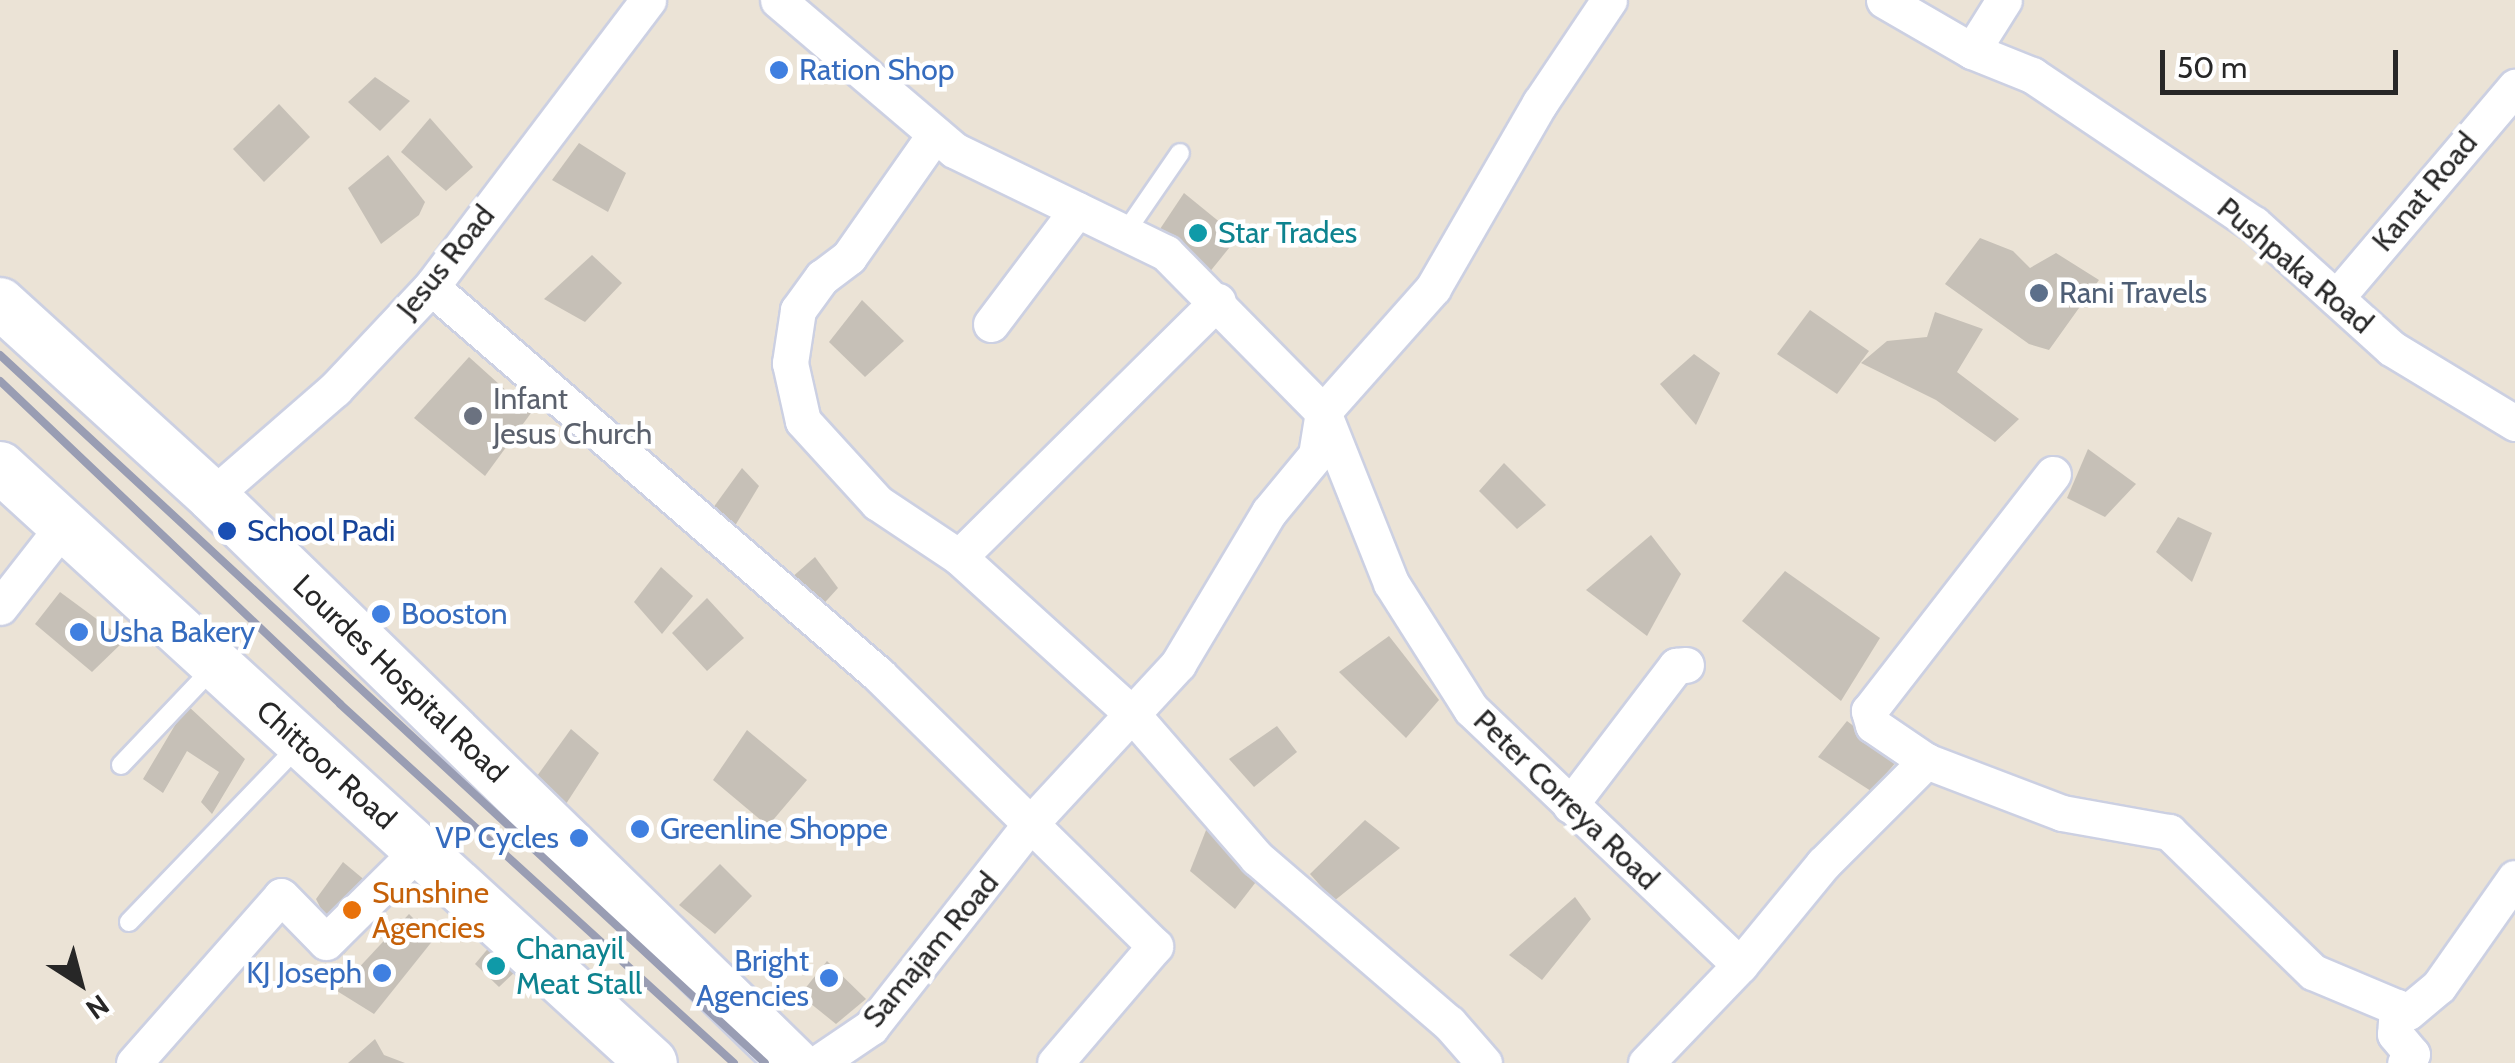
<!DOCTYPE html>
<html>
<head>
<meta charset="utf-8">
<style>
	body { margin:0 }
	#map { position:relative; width:2515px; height:1063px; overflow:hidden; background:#ebe3d6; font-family:Cabin,sans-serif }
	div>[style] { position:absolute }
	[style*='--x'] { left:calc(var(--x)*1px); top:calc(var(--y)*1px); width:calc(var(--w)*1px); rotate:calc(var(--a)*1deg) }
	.building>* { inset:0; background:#c6c0b7 }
	.roads { filter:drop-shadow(2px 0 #ccd0e2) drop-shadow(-2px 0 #ccd0e2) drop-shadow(0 2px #ccd0e2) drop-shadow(0 -2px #ccd0e2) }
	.lane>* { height:18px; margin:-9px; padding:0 9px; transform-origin:9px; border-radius:9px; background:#fff }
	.street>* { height:35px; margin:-17.5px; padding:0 17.5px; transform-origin:17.5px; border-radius:17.5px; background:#fff }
	.secondary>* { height:50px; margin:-25px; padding:0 25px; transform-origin:25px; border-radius:25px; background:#fff }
	.rail>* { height:8px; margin:-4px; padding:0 4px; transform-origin:4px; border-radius:4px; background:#999db3 }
	.dots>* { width:28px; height:28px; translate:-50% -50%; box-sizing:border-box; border:5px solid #fff; border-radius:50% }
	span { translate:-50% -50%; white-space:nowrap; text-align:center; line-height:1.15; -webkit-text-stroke:9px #fff; paint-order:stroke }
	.shop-label { font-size:30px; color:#366cbe }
	.left { translate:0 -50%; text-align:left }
	.right { translate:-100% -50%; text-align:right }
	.street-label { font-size:30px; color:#272727 }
	.culture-label { font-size:30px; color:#0d838f }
	.service-label { font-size:30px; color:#4e5e75 }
	.worship-label { font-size:30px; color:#5b616d }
	.transit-label { font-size:30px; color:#164399 }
	.food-label { font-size:30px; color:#c56008 }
	.north { position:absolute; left:30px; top:933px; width:100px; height:100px; -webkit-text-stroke:8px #fff; paint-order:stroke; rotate:144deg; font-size:28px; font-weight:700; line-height:40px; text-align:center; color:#272727 }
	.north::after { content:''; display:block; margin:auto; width:35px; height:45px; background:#272727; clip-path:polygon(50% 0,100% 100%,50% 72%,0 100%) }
	.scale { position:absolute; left:2160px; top:50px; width:238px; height:45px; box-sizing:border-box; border:5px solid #272727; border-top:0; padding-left:12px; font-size:30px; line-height:35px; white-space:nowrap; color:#272727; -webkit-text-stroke:8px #fff; paint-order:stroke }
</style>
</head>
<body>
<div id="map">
	<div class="building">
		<i style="clip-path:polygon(775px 59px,787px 70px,778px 80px,770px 69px)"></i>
		<i style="clip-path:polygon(375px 77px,410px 101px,380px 131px,348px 102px)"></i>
		<i style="clip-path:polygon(279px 104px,310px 137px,264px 182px,233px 149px)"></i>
		<i style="clip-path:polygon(430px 118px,473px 167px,446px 191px,401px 152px)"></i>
		<i style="clip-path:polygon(579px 143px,626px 173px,608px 212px,552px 180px)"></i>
		<i style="clip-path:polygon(388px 155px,425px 202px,419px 215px,381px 244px,348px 188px)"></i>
		<i style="clip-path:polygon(1184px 193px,1238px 237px,1208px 274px,1160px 229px)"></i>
		<i style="clip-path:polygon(1980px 238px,2013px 251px,2030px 268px,2056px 253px,2099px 280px,2049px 350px,2029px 344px,1945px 284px)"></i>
		<i style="clip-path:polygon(592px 255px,622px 283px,585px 322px,544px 299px)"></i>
		<i style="clip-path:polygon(862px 300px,904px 341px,865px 377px,829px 342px)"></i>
		<i style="clip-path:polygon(1810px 310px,1869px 351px,1837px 394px,1777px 354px)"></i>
		<i style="clip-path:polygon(1935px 312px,1983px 329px,1957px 372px,2019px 419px,1995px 442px,1936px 400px,1861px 363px,1887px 341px,1927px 337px)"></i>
		<i style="clip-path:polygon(1694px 354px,1720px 373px,1696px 425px,1660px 384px)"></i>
		<i style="clip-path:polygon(469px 357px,531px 413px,485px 476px,414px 418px)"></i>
		<i style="clip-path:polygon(2088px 449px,2136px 484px,2105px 517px,2067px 498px)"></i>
		<i style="clip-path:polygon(1504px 463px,1546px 505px,1517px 529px,1479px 491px)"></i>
		<i style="clip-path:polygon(742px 468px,759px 486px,721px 549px,697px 530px)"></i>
		<i style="clip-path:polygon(2178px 517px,2212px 533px,2192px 582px,2156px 552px)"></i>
		<i style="clip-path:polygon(1651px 535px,1681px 574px,1647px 636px,1586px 590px)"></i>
		<i style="clip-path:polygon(815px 557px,838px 588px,807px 622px,774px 593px)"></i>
		<i style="clip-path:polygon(661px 567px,693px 596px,662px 634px,634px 602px)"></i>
		<i style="clip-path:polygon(1785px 571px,1880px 638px,1841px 701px,1742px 621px)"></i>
		<i style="clip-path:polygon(60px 592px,125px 640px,92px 672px,35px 624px)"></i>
		<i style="clip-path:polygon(707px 598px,744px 638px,707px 671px,672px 633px)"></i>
		<i style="clip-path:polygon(1389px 636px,1439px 700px,1406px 738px,1339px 672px)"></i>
		<i style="clip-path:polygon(187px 705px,245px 759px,212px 814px,201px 802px,219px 772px,187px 751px,163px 793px,143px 779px)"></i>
		<i style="clip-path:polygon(1847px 721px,1898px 760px,1871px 791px,1818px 757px)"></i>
		<i style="clip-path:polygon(1277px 726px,1297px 752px,1254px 787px,1229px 759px)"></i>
		<i style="clip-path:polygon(571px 729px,599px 753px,564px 807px,532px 783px)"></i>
		<i style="clip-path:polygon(747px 730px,807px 780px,768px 826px,713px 780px)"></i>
		<i style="clip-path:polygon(1210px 820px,1259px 878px,1235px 909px,1190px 871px)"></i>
		<i style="clip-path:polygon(1365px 820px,1400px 848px,1334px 901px,1310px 874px)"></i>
		<i style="clip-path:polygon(343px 862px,391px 902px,344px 954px,316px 899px)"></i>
		<i style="clip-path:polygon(720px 864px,752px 896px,715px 934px,679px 905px)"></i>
		<i style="clip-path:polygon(1575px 897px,1591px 919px,1542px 980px,1509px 955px)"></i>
		<i style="clip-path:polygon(409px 914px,434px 939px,374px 1014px,337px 991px)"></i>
		<i style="clip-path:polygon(491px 945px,518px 969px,499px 987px,475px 964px)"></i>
		<i style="clip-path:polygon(827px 961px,866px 999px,836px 1024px,800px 995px)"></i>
		<i style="clip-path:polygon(375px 1039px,384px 1055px,405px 1063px,348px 1063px)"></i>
	</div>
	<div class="roads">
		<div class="lane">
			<i style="--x:1125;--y:233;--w:97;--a:-55.5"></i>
			<i style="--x:121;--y:765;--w:138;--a:-46.5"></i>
			<i style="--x:129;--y:922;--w:248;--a:-46.1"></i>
		</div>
		<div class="street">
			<i style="--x:778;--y:0;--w:231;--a:40.4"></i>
			<i style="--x:954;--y:150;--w:236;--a:25.9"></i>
			<i style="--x:1166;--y:253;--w:223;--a:45.4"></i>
			<i style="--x:1323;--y:412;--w:184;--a:68.3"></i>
			<i style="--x:1391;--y:583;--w:149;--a:57.6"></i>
			<i style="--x:1471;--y:709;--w:371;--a:43.6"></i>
			<i style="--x:1740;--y:965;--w:136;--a:133.8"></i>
			<i style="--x:1884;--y:0;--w:102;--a:30.1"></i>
			<i style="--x:1972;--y:51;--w:65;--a:21.8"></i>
			<i style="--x:2032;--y:75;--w:267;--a:33.9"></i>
			<i style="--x:2254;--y:224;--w:185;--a:42.1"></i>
			<i style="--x:2391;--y:348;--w:145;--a:31.2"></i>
			<i style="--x:1972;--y:51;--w:60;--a:-57.9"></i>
			<i style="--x:935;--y:134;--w:150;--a:125"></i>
			<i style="--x:849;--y:257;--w:34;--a:143"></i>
			<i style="--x:822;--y:277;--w:41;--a:126"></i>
			<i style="--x:798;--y:310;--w:54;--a:98.6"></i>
			<i style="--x:790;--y:363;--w:59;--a:77.4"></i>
			<i style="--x:803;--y:421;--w:111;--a:47.6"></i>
			<i style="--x:878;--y:503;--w:97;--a:33.7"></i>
			<i style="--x:959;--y:557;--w:232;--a:42.2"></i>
			<i style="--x:1131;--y:713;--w:192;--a:49"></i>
			<i style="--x:1257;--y:858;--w:253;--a:40.7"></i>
			<i style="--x:1449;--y:1023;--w:53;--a:48.8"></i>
			<i style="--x:431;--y:287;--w:593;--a:40.89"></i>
			<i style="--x:879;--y:675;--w:387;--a:44.5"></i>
			<i style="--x:1155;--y:946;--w:154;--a:130.5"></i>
			<i style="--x:2336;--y:298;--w:277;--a:-49.7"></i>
			<i style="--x:991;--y:324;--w:143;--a:-53"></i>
			<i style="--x:212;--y:496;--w:163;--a:-41"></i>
			<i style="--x:335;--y:389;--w:140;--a:-46.7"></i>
			<i style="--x:431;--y:287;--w:360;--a:-52.9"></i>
			<i style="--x:959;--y:557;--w:364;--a:-44.7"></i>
			<i style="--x:0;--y:607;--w:104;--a:-52"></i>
			<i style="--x:1926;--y:761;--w:64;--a:-145.8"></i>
			<i style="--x:1873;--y:725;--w:15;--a:-106"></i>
			<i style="--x:1869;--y:711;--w:300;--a:-52.2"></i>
			<i style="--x:1570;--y:805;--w:175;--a:-52.7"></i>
			<i style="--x:1676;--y:666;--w:10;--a:-6"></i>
			<i style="--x:1740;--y:965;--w:131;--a:-50.6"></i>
			<i style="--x:1823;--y:864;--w:146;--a:-45"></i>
			<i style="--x:1926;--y:761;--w:146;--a:20.9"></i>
			<i style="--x:2062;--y:813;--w:109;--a:10.1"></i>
			<i style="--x:2169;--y:832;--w:201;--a:44.2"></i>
			<i style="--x:2313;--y:972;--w:103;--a:22.8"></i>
			<i style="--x:2408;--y:1012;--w:40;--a:-40"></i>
			<i style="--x:2439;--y:986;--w:132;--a:-54.9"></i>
			<i style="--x:2397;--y:1007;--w:27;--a:94"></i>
			<i style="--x:2395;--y:1034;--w:26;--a:50"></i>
			<i style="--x:2412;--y:1054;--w:11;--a:128"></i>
			<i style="--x:134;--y:1063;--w:222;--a:-48.6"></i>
			<i style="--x:281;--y:896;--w:64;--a:45.6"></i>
			<i style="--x:326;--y:942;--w:131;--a:-44.7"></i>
			<i style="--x:818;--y:1063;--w:64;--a:-34.2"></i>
			<i style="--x:871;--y:1027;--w:258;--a:-51.9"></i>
			<i style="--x:1030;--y:824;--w:218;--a:-47.2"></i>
			<i style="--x:1178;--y:664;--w:177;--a:-59.1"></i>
			<i style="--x:1269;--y:512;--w:74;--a:-50.5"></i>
			<i style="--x:1316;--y:455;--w:44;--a:-80.8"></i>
			<i style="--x:1323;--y:412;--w:166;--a:-48.4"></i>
			<i style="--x:1433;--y:288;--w:214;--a:-60"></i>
			<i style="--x:1540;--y:103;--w:124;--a:-56.2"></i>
		</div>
		<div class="secondary">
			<i style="--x:0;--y:303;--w:287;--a:42.3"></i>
			<i style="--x:212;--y:496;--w:813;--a:44.25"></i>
			<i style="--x:0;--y:467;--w:883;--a:42.43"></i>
		</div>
	</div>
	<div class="rail">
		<i style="--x:0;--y:355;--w:1042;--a:42.78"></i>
		<i style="--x:0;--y:381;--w:469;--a:43.5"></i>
		<i style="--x:340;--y:704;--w:533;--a:42.34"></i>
	</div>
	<div class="dots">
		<i style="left:779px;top:70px;background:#3f7fe0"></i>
		<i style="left:1198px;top:233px;background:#0f9aa8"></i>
		<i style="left:2039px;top:293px;background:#5c6f8a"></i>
		<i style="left:473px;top:416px;background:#6b7280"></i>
		<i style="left:227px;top:531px;background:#1a4fb4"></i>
		<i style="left:381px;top:614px;background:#3f7fe0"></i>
		<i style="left:79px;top:632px;background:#3f7fe0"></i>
		<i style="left:640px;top:829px;background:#3f7fe0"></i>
		<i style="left:579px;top:838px;background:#3f7fe0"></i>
		<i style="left:352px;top:910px;background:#e8710a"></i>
		<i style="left:496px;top:966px;background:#0f9aa8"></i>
		<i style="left:382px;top:973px;background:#3f7fe0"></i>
		<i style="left:829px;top:978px;background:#3f7fe0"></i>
	</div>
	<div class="shop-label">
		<span class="left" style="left:799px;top:70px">Ration Shop</span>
		<span class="left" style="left:401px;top:614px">Booston</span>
		<span class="left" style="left:99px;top:632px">Usha Bakery</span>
		<span class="left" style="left:660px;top:829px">Greenline Shoppe</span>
		<span class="right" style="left:559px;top:838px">VP Cycles</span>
		<span class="right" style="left:809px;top:978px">Bright<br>Agencies</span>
		<span class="right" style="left:362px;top:973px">KJ Joseph</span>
	</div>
	<div class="street-label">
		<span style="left:2425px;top:192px;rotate:-50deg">Kanat Road</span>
		<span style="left:446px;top:262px;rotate:-51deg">Jesus Road</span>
		<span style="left:2295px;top:266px;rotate:40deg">Pushpaka Road</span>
		<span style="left:400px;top:679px;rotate:44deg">Lourdes Hospital Road</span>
		<span style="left:326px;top:765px;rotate:42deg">Chittoor Road</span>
		<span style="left:1566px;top:800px;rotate:44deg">Peter Correya Road</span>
		<span style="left:931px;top:950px;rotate:-50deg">Samajam Road</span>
	</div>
	<div class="culture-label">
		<span class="left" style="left:1218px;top:233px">Star Trades</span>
		<span class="left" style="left:516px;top:966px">Chanayil<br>Meat Stall</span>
	</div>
	<div class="service-label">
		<span class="left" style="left:2059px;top:293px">Rani Travels</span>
	</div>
	<div class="worship-label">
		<span class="left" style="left:493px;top:416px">Infant<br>Jesus Church</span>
	</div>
	<div class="transit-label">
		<span class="left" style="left:247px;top:531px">School Padi</span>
	</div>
	<div class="food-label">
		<span class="left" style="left:372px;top:910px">Sunshine<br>Agencies</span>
	</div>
	<div class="north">N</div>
	<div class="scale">50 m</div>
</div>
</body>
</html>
